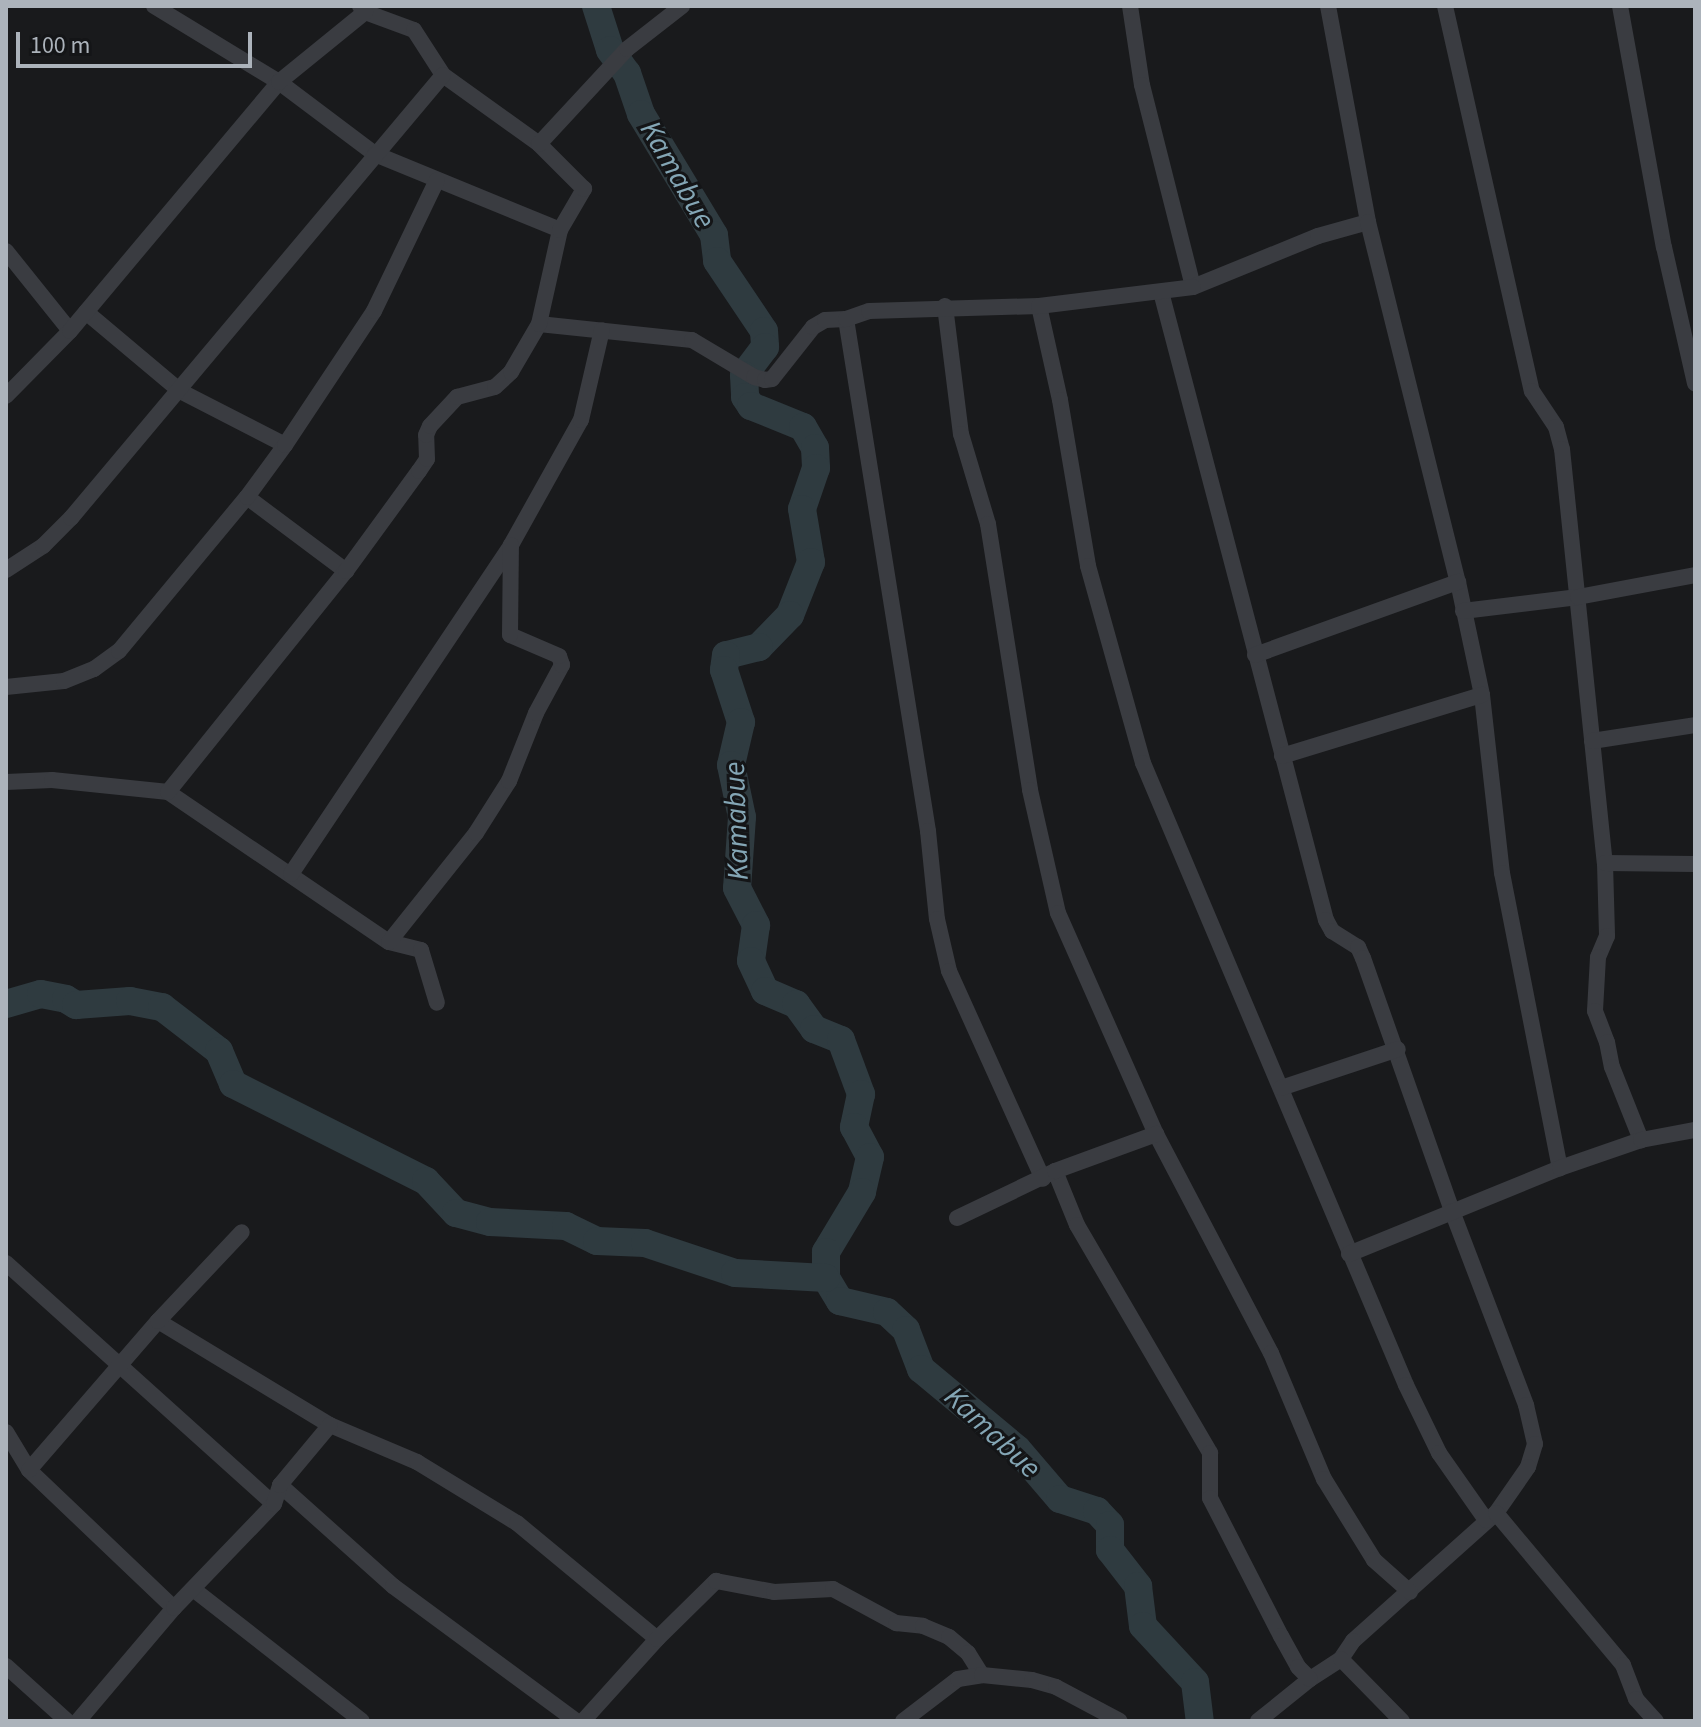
<!DOCTYPE html>
<html>
<head>
<meta charset="utf-8">
<style>
	body { margin:0 }
	#map { position:relative; width:1701px; height:1727px; overflow:hidden; background:#191a1c; font-family:"Source Sans 3",sans-serif }
	div>[style] { position:absolute }
	[style*='--x'] { left:calc(var(--x)*1px); top:calc(var(--y)*1px); width:calc(var(--w)*1px); rotate:calc(var(--a)*1deg) }
	.river>* { height:28px; margin:-14px; padding:0 14px; transform-origin:14px; border-radius:14px; background:#2f3b40 }
	.minor>* { height:16px; margin:-8px; padding:0 8px; transform-origin:8px; border-radius:8px; background:#3a3c41 }
	span { translate:-50% -50%; white-space:nowrap; text-align:center; line-height:1.15; -webkit-text-stroke:6px #141517; paint-order:stroke }
	.water-label { font-size:30px; color:#84a6b5; font-style:italic }
	.frame { position:absolute; inset:0; border:8px solid #acb3bb; pointer-events:none }
	.scale { position:absolute; left:16px; top:32px; width:236px; height:36px; box-sizing:border-box; border:4px solid #acb3bb; border-top:0; padding-left:10px; font-size:24px; line-height:28px; white-space:nowrap; color:#acb3bb; -webkit-text-stroke:6px #141517; paint-order:stroke }
</style>
</head>
<body>
<div id="map">
	<div class="river">
		<i style="--x:596;--y:6;--w:46;--a:72.3"></i>
		<i style="--x:610;--y:50;--w:29;--a:54"></i>
		<i style="--x:627;--y:73;--w:43;--a:71.1"></i>
		<i style="--x:641;--y:114;--w:141;--a:58.9"></i>
		<i style="--x:714;--y:235;--w:26;--a:83"></i>
		<i style="--x:717;--y:261;--w:84;--a:56.1"></i>
		<i style="--x:764;--y:331;--w:16;--a:86"></i>
		<i style="--x:765;--y:347;--w:35;--a:127"></i>
		<i style="--x:744;--y:375;--w:22;--a:87"></i>
		<i style="--x:745;--y:397;--w:11;--a:56"></i>
		<i style="--x:751;--y:406;--w:56;--a:22"></i>
		<i style="--x:803;--y:427;--w:24;--a:60"></i>
		<i style="--x:815;--y:448;--w:20;--a:87"></i>
		<i style="--x:816;--y:468;--w:43;--a:108.9"></i>
		<i style="--x:802;--y:509;--w:54;--a:80.4"></i>
		<i style="--x:811;--y:562;--w:57;--a:111.6"></i>
		<i style="--x:790;--y:615;--w:45;--a:134.1"></i>
		<i style="--x:759;--y:647;--w:34;--a:166"></i>
		<i style="--x:726;--y:655;--w:15;--a:98"></i>
		<i style="--x:724;--y:670;--w:55;--a:71.9"></i>
		<i style="--x:741;--y:722;--w:44;--a:103.1"></i>
		<i style="--x:731;--y:765;--w:53;--a:78.1"></i>
		<i style="--x:742;--y:817;--w:71;--a:94"></i>
		<i style="--x:737;--y:888;--w:42;--a:62.8"></i>
		<i style="--x:756;--y:925;--w:36;--a:98"></i>
		<i style="--x:751;--y:961;--w:33;--a:65"></i>
		<i style="--x:765;--y:991;--w:34;--a:23"></i>
		<i style="--x:796;--y:1004;--w:31;--a:54"></i>
		<i style="--x:814;--y:1029;--w:29;--a:22"></i>
		<i style="--x:841;--y:1040;--w:58;--a:69.7"></i>
		<i style="--x:861;--y:1094;--w:34;--a:102"></i>
		<i style="--x:854;--y:1127;--w:34;--a:62"></i>
		<i style="--x:870;--y:1157;--w:36;--a:103"></i>
		<i style="--x:862;--y:1192;--w:70;--a:121"></i>
		<i style="--x:826;--y:1252;--w:26;--a:90"></i>
		<i style="--x:826;--y:1278;--w:27;--a:59"></i>
		<i style="--x:840;--y:1301;--w:48;--a:13.2"></i>
		<i style="--x:887;--y:1312;--w:26;--a:43"></i>
		<i style="--x:906;--y:1330;--w:42;--a:69"></i>
		<i style="--x:921;--y:1369;--w:125;--a:39.8"></i>
		<i style="--x:1017;--y:1449;--w:66;--a:49.3"></i>
		<i style="--x:1060;--y:1499;--w:39;--a:18"></i>
		<i style="--x:1097;--y:1511;--w:19;--a:47"></i>
		<i style="--x:1110;--y:1525;--w:25;--a:90"></i>
		<i style="--x:1110;--y:1550;--w:46;--a:52.1"></i>
		<i style="--x:1138;--y:1586;--w:40;--a:82.9"></i>
		<i style="--x:1143;--y:1626;--w:76;--a:47.1"></i>
		<i style="--x:1195;--y:1682;--w:39;--a:83"></i>
		<i style="--x:6;--y:1004;--w:36;--a:-16"></i>
		<i style="--x:41;--y:994;--w:25;--a:11"></i>
		<i style="--x:66;--y:999;--w:12;--a:31"></i>
		<i style="--x:76;--y:1005;--w:54;--a:-4.2"></i>
		<i style="--x:130;--y:1001;--w:33;--a:11"></i>
		<i style="--x:162;--y:1007;--w:72;--a:37.7"></i>
		<i style="--x:219;--y:1051;--w:36;--a:67"></i>
		<i style="--x:233;--y:1084;--w:216;--a:26.7"></i>
		<i style="--x:426;--y:1181;--w:44;--a:46.8"></i>
		<i style="--x:456;--y:1213;--w:35;--a:15"></i>
		<i style="--x:490;--y:1222;--w:76;--a:3"></i>
		<i style="--x:566;--y:1226;--w:34;--a:26"></i>
		<i style="--x:597;--y:1241;--w:48;--a:2.4"></i>
		<i style="--x:645;--y:1243;--w:95;--a:18.4"></i>
		<i style="--x:735;--y:1273;--w:91;--a:3.1"></i>
	</div>
	<div class="minor">
		<i style="--x:154;--y:6;--w:146;--a:31.3"></i>
		<i style="--x:279;--y:82;--w:120;--a:36.9"></i>
		<i style="--x:375;--y:154;--w:200;--a:22.3"></i>
		<i style="--x:360;--y:6;--w:8;--a:50"></i>
		<i style="--x:365;--y:12;--w:52;--a:20.2"></i>
		<i style="--x:414;--y:30;--w:54;--a:57.2"></i>
		<i style="--x:443;--y:75;--w:118;--a:35.7"></i>
		<i style="--x:1130;--y:6;--w:80;--a:81.4"></i>
		<i style="--x:1142;--y:85;--w:208;--a:75.8"></i>
		<i style="--x:1193;--y:287;--w:135;--a:-22.2"></i>
		<i style="--x:1318;--y:236;--w:52;--a:-15.6"></i>
		<i style="--x:1328;--y:6;--w:220;--a:79.5"></i>
		<i style="--x:1368;--y:222;--w:371;--a:76"></i>
		<i style="--x:1458;--y:582;--w:116;--a:78"></i>
		<i style="--x:1482;--y:695;--w:179;--a:83.6"></i>
		<i style="--x:1502;--y:873;--w:301;--a:78.9"></i>
		<i style="--x:1445;--y:6;--w:395;--a:77.3"></i>
		<i style="--x:1532;--y:391;--w:43;--a:56.3"></i>
		<i style="--x:1556;--y:427;--w:23;--a:75"></i>
		<i style="--x:1562;--y:449;--w:416;--a:84.1"></i>
		<i style="--x:1605;--y:863;--w:73;--a:88.4"></i>
		<i style="--x:1607;--y:936;--w:23;--a:113"></i>
		<i style="--x:1598;--y:957;--w:54;--a:93.2"></i>
		<i style="--x:1595;--y:1011;--w:33;--a:69"></i>
		<i style="--x:1607;--y:1042;--w:25;--a:79"></i>
		<i style="--x:1612;--y:1067;--w:79;--a:68.3"></i>
		<i style="--x:1620;--y:6;--w:245;--a:79.7"></i>
		<i style="--x:1664;--y:247;--w:140;--a:77.2"></i>
		<i style="--x:6;--y:251;--w:102;--a:51.3"></i>
		<i style="--x:1161;--y:292;--w:649;--a:75.28"></i>
		<i style="--x:1326;--y:920;--w:13;--a:61"></i>
		<i style="--x:1332;--y:931;--w:31;--a:32"></i>
		<i style="--x:1358;--y:947;--w:12;--a:66"></i>
		<i style="--x:1363;--y:958;--w:268;--a:70.6"></i>
		<i style="--x:1452;--y:1211;--w:208;--a:69.1"></i>
		<i style="--x:1526;--y:1405;--w:40;--a:77"></i>
		<i style="--x:1535;--y:1444;--w:24;--a:107"></i>
		<i style="--x:1528;--y:1467;--w:56;--a:124.8"></i>
		<i style="--x:1496;--y:1513;--w:192;--a:138.2"></i>
		<i style="--x:1353;--y:1641;--w:22;--a:124"></i>
		<i style="--x:1341;--y:1659;--w:37;--a:147"></i>
		<i style="--x:1310;--y:1679;--w:67;--a:141.1"></i>
		<i style="--x:945;--y:306;--w:129;--a:82.9"></i>
		<i style="--x:961;--y:434;--w:94;--a:73.3"></i>
		<i style="--x:988;--y:524;--w:269;--a:81"></i>
		<i style="--x:1030;--y:790;--w:126;--a:77.2"></i>
		<i style="--x:1058;--y:913;--w:242;--a:66.1"></i>
		<i style="--x:1156;--y:1134;--w:247;--a:62.3"></i>
		<i style="--x:1271;--y:1353;--w:137;--a:67.2"></i>
		<i style="--x:1324;--y:1479;--w:95;--a:58.3"></i>
		<i style="--x:1374;--y:1560;--w:48;--a:41.6"></i>
		<i style="--x:1039;--y:306;--w:96;--a:77.4"></i>
		<i style="--x:1060;--y:400;--w:168;--a:80.4"></i>
		<i style="--x:1088;--y:566;--w:205;--a:74.4"></i>
		<i style="--x:1143;--y:763;--w:675;--a:67.08"></i>
		<i style="--x:1406;--y:1385;--w:76;--a:64.1"></i>
		<i style="--x:1439;--y:1453;--w:82;--a:55"></i>
		<i style="--x:86;--y:312;--w:123;--a:40"></i>
		<i style="--x:180;--y:391;--w:118;--a:27.2"></i>
		<i style="--x:846;--y:319;--w:519;--a:80.9"></i>
		<i style="--x:928;--y:831;--w:88;--a:84.2"></i>
		<i style="--x:937;--y:919;--w:53;--a:77"></i>
		<i style="--x:949;--y:971;--w:228;--a:65.7"></i>
		<i style="--x:539;--y:324;--w:154;--a:6"></i>
		<i style="--x:692;--y:340;--w:72;--a:30.8"></i>
		<i style="--x:754;--y:377;--w:11;--a:15"></i>
		<i style="--x:765;--y:380;--w:7;--a:-8"></i>
		<i style="--x:772;--y:379;--w:66;--a:-51.7"></i>
		<i style="--x:813;--y:327;--w:14;--a:-30"></i>
		<i style="--x:825;--y:320;--w:21;--a:-3"></i>
		<i style="--x:846;--y:319;--w:24;--a:-19"></i>
		<i style="--x:869;--y:311;--w:170;--a:-1.7"></i>
		<i style="--x:1039;--y:306;--w:155;--a:-7"></i>
		<i style="--x:6;--y:396;--w:91;--a:-45.4"></i>
		<i style="--x:70;--y:331;--w:325;--a:-50"></i>
		<i style="--x:279;--y:82;--w:111;--a:-39.1"></i>
		<i style="--x:247;--y:497;--w:124;--a:36.8"></i>
		<i style="--x:6;--y:570;--w:44;--a:-33"></i>
		<i style="--x:43;--y:546;--w:40;--a:-45"></i>
		<i style="--x:71;--y:518;--w:578;--a:-49.98"></i>
		<i style="--x:1463;--y:611;--w:116;--a:-6.9"></i>
		<i style="--x:1578;--y:597;--w:119;--a:-10.6"></i>
		<i style="--x:1255;--y:655;--w:216;--a:-19.8"></i>
		<i style="--x:6;--y:687;--w:58;--a:-5.9"></i>
		<i style="--x:64;--y:681;--w:32;--a:-22"></i>
		<i style="--x:94;--y:669;--w:31;--a:-36"></i>
		<i style="--x:119;--y:651;--w:200;--a:-50.3"></i>
		<i style="--x:247;--y:497;--w:64;--a:-53.8"></i>
		<i style="--x:285;--y:445;--w:161;--a:-56.4"></i>
		<i style="--x:374;--y:311;--w:145;--a:-64.3"></i>
		<i style="--x:1592;--y:741;--w:104;--a:-8.8"></i>
		<i style="--x:1282;--y:756;--w:209;--a:-17"></i>
		<i style="--x:6;--y:782;--w:46;--a:-2.5"></i>
		<i style="--x:52;--y:780;--w:117;--a:5.9"></i>
		<i style="--x:168;--y:792;--w:267;--a:34.2"></i>
		<i style="--x:389;--y:942;--w:33;--a:14"></i>
		<i style="--x:421;--y:950;--w:55;--a:73.2"></i>
		<i style="--x:168;--y:792;--w:284;--a:-51.2"></i>
		<i style="--x:346;--y:571;--w:124;--a:-53.9"></i>
		<i style="--x:419;--y:471;--w:14;--a:-56"></i>
		<i style="--x:427;--y:459;--w:24;--a:-92"></i>
		<i style="--x:426;--y:435;--w:10;--a:-66"></i>
		<i style="--x:430;--y:426;--w:40;--a:-47"></i>
		<i style="--x:457;--y:397;--w:39;--a:-15"></i>
		<i style="--x:495;--y:387;--w:22;--a:-43"></i>
		<i style="--x:511;--y:372;--w:56;--a:-59.7"></i>
		<i style="--x:539;--y:324;--w:96;--a:-77.4"></i>
		<i style="--x:560;--y:230;--w:48;--a:-59.7"></i>
		<i style="--x:584;--y:189;--w:64;--a:-135"></i>
		<i style="--x:539;--y:144;--w:129;--a:-47.2"></i>
		<i style="--x:627;--y:49;--w:70;--a:-38"></i>
		<i style="--x:1605;--y:863;--w:90;--a:0.6"></i>
		<i style="--x:291;--y:874;--w:396;--a:-56.2"></i>
		<i style="--x:511;--y:545;--w:143;--a:-60.8"></i>
		<i style="--x:581;--y:420;--w:92;--a:-76.9"></i>
		<i style="--x:389;--y:942;--w:139;--a:-51.4"></i>
		<i style="--x:476;--y:833;--w:62;--a:-57.6"></i>
		<i style="--x:509;--y:781;--w:73;--a:-68.3"></i>
		<i style="--x:536;--y:713;--w:55;--a:-61.6"></i>
		<i style="--x:562;--y:665;--w:9;--a:-108"></i>
		<i style="--x:559;--y:656;--w:53;--a:-156.8"></i>
		<i style="--x:510;--y:635;--w:90;--a:-89.4"></i>
		<i style="--x:1281;--y:1088;--w:123;--a:-18.4"></i>
		<i style="--x:1055;--y:1171;--w:58;--a:67.8"></i>
		<i style="--x:1077;--y:1225;--w:264;--a:59.7"></i>
		<i style="--x:1210;--y:1453;--w:45;--a:90"></i>
		<i style="--x:1210;--y:1498;--w:155;--a:62.8"></i>
		<i style="--x:1281;--y:1636;--w:35;--a:61"></i>
		<i style="--x:1298;--y:1667;--w:17;--a:45"></i>
		<i style="--x:957;--y:1218;--w:109;--a:-25.6"></i>
		<i style="--x:1055;--y:1171;--w:108;--a:-20.1"></i>
		<i style="--x:1349;--y:1254;--w:228;--a:-22.2"></i>
		<i style="--x:1560;--y:1168;--w:86;--a:-19.1"></i>
		<i style="--x:1641;--y:1140;--w:55;--a:-10.5"></i>
		<i style="--x:6;--y:1263;--w:360;--a:42"></i>
		<i style="--x:158;--y:1321;--w:201;--a:31.2"></i>
		<i style="--x:330;--y:1425;--w:95;--a:23"></i>
		<i style="--x:417;--y:1462;--w:117;--a:31.4"></i>
		<i style="--x:517;--y:1523;--w:182;--a:39.6"></i>
		<i style="--x:6;--y:1432;--w:44;--a:58.8"></i>
		<i style="--x:29;--y:1470;--w:200;--a:43.6"></i>
		<i style="--x:29;--y:1470;--w:197;--a:-49.1"></i>
		<i style="--x:158;--y:1321;--w:122;--a:-46.7"></i>
		<i style="--x:280;--y:1485;--w:152;--a:41.8"></i>
		<i style="--x:393;--y:1586;--w:227;--a:36.4"></i>
		<i style="--x:1496;--y:1513;--w:198;--a:50.1"></i>
		<i style="--x:1623;--y:1665;--w:36;--a:69"></i>
		<i style="--x:1636;--y:1699;--w:30;--a:48"></i>
		<i style="--x:193;--y:1589;--w:214;--a:38"></i>
		<i style="--x:1341;--y:1659;--w:87;--a:45.5"></i>
		<i style="--x:6;--y:1666;--w:82;--a:42"></i>
		<i style="--x:78;--y:1721;--w:148;--a:-49.7"></i>
		<i style="--x:174;--y:1608;--w:144;--a:-46.1"></i>
		<i style="--x:274;--y:1504;--w:20;--a:-72"></i>
		<i style="--x:280;--y:1485;--w:78;--a:-50.2"></i>
		<i style="--x:583;--y:1721;--w:110;--a:-47.9"></i>
		<i style="--x:657;--y:1639;--w:83;--a:-44.5"></i>
		<i style="--x:716;--y:1581;--w:59;--a:10.7"></i>
		<i style="--x:774;--y:1592;--w:59;--a:-2.9"></i>
		<i style="--x:833;--y:1589;--w:72;--a:28.4"></i>
		<i style="--x:896;--y:1623;--w:27;--a:6"></i>
		<i style="--x:923;--y:1626;--w:28;--a:23"></i>
		<i style="--x:949;--y:1637;--w:25;--a:40"></i>
		<i style="--x:968;--y:1653;--w:26;--a:58"></i>
		<i style="--x:903;--y:1721;--w:69;--a:-37.4"></i>
		<i style="--x:958;--y:1679;--w:24;--a:-9"></i>
		<i style="--x:982;--y:1675;--w:50;--a:5.7"></i>
		<i style="--x:1032;--y:1680;--w:25;--a:16"></i>
		<i style="--x:1056;--y:1687;--w:72;--a:28"></i>
	</div>
	<div class="water-label">
		<span style="left:677px;top:175px;rotate:60deg">Kamabue</span>
		<span style="left:737px;top:821px;rotate:-92deg">Kamabue</span>
		<span style="left:992px;top:1433px;rotate:43deg">Kamabue</span>
	</div>
	<div class="frame"></div>
	<div class="scale">100 m</div>
</div>
</body>
</html>
